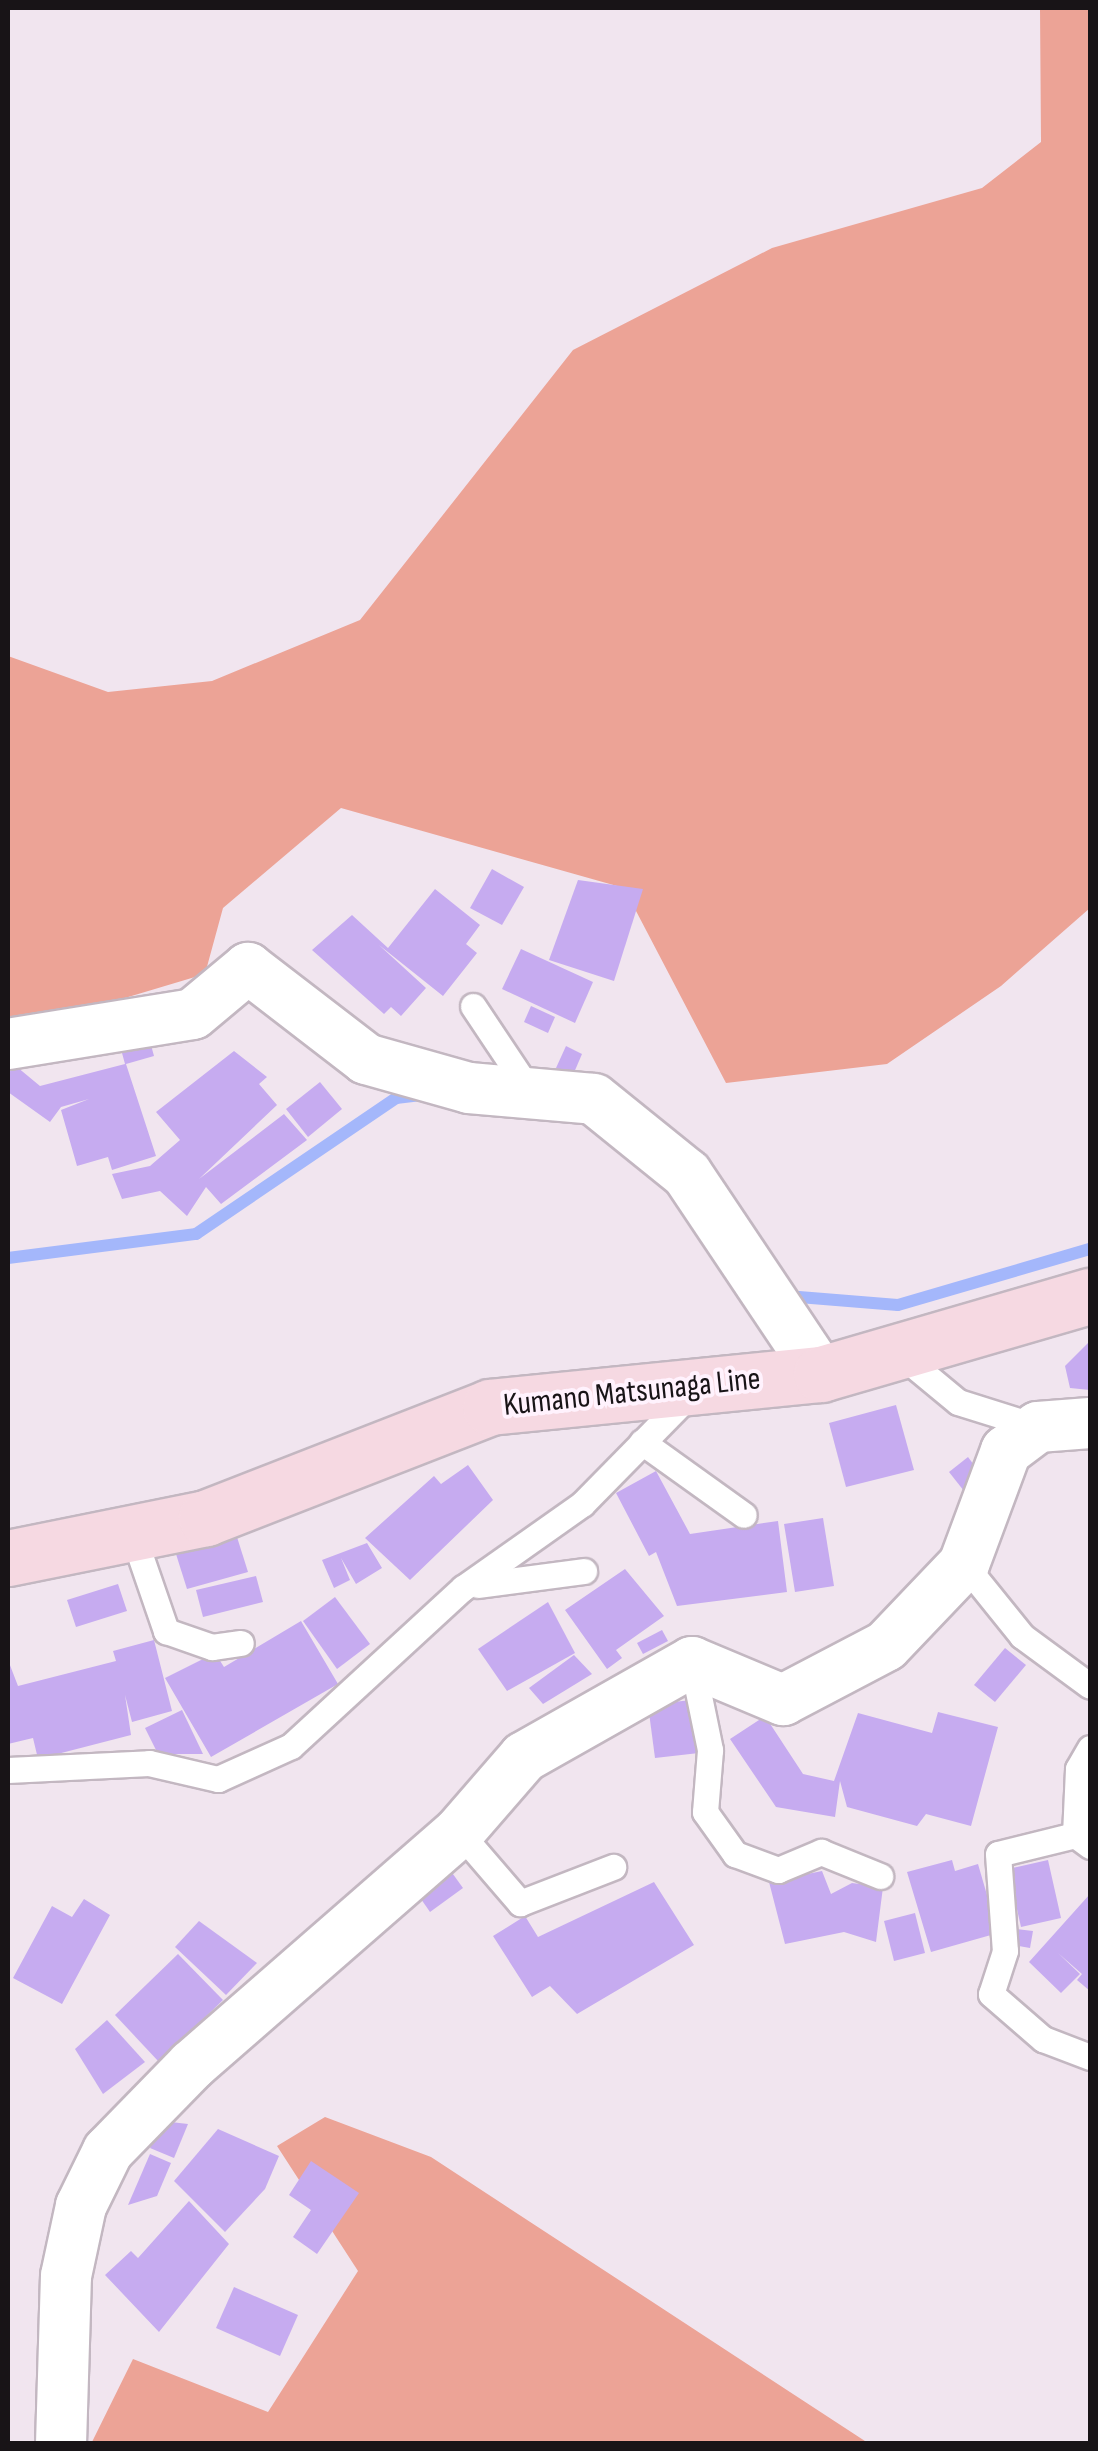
<!DOCTYPE html>
<html>
<head>
<meta charset="utf-8">
<style>
	body { margin:0 }
	#map { position:relative; width:1098px; height:2451px; overflow:hidden; background:#f1e5ef; font-family:"Sofia Sans Condensed",sans-serif }
	div>[style] { position:absolute }
	[style*='--x'] { left:calc(var(--x)*1px); top:calc(var(--y)*1px); width:calc(var(--w)*1px); rotate:calc(var(--a)*1deg) }
	.green>* { inset:0; background:#eca396 }
	.stream>* { height:12px; margin:-6px; padding:0 6px; transform-origin:6px; border-radius:6px; background:#a4b7fb }
	.building>* { inset:0; background:#c6abf0 }
	.roads { filter:drop-shadow(2px 0 #c3b7c1) drop-shadow(-2px 0 #c3b7c1) drop-shadow(0 2px #c3b7c1) drop-shadow(0 -2px #c3b7c1) }
	.lane>* { height:25px; margin:-12.5px; padding:0 12.5px; transform-origin:12.5px; border-radius:12.5px; background:#fff }
	.street>* { height:50px; margin:-25px; padding:0 25px; transform-origin:25px; border-radius:25px; background:#fff }
	.secondary>* { height:55px; margin:-27.5px; padding:0 27.5px; transform-origin:27.5px; border-radius:27.5px; background:#f6d9e2 }
	span { translate:-50% -50%; white-space:nowrap; text-align:center; line-height:1.15; -webkit-text-stroke:8px #fff2fd; paint-order:stroke }
	.street-label { font-size:32px; color:#181417 }
	.frame { position:absolute; inset:0; border:10px solid #181417; pointer-events:none }
</style>
</head>
<body>
<div id="map">
	<div class="green">
		<i style="clip-path:polygon(1040px 8px,1090px 8px,1090px 908px,1001px 986px,887px 1064px,726px 1083px,624px 888px,341px 808px,223px 908px,205px 974px,8px 1033px,8px 656px,108px 692px,212px 681px,360px 620px,573px 350px,772px 248px,982px 188px,1041px 142px)"></i>
		<i style="clip-path:polygon(325px 2117px,431px 2157px,868px 2443px,91px 2444px,133px 2359px,268px 2412px,358px 2271px,277px 2146px)"></i>
	</div>
	<div class="stream">
		<i style="--x:8;--y:1258;--w:190;--a:-7.3"></i>
		<i style="--x:196;--y:1234;--w:242;--a:-34.2"></i>
		<i style="--x:396;--y:1098;--w:25;--a:-7"></i>
		<i style="--x:799;--y:1297;--w:99;--a:4.6"></i>
		<i style="--x:898;--y:1305;--w:200;--a:-16.3"></i>
	</div>
	<div class="building">
		<i style="clip-path:polygon(492px 869px,524px 887px,502px 925px,470px 908px)"></i>
		<i style="clip-path:polygon(578px 880px,643px 889px,614px 981px,549px 960px)"></i>
		<i style="clip-path:polygon(435px 889px,480px 925px,466px 944px,477px 953px,443px 996px,379px 945px,426px 988px,401px 1016px,391px 1007px,384px 1014px,312px 950px,352px 915px,388px 948px)"></i>
		<i style="clip-path:polygon(521px 949px,593px 982px,575px 1023px,502px 989px)"></i>
		<i style="clip-path:polygon(531px 1006px,555px 1017px,548px 1033px,524px 1022px)"></i>
		<i style="clip-path:polygon(151px 1045px,154px 1056px,126px 1064px,156px 1156px,112px 1170px,108px 1157px,77px 1166px,61px 1110px,89px 1099px,61px 1107px,50px 1122px,8px 1092px,11px 1062px,40px 1086px,125px 1064px,122px 1053px)"></i>
		<i style="clip-path:polygon(566px 1046px,582px 1054px,573px 1075px,556px 1068px)"></i>
		<i style="clip-path:polygon(234px 1051px,267px 1077px,259px 1084px,277px 1105px,199px 1179px,284px 1114px,307px 1140px,221px 1204px,206px 1187px,187px 1216px,160px 1191px,122px 1199px,112px 1174px,150px 1166px,180px 1140px,156px 1112px)"></i>
		<i style="clip-path:polygon(320px 1082px,342px 1109px,308px 1137px,286px 1109px)"></i>
		<i style="clip-path:polygon(1090px 1341px,1090px 1390px,1070px 1388px,1065px 1366px)"></i>
		<i style="clip-path:polygon(896px 1405px,914px 1470px,846px 1487px,829px 1423px)"></i>
		<i style="clip-path:polygon(968px 1457px,983px 1477px,964px 1491px,949px 1472px)"></i>
		<i style="clip-path:polygon(468px 1465px,493px 1500px,410px 1580px,365px 1538px,434px 1476px,441px 1484px)"></i>
		<i style="clip-path:polygon(656px 1471px,690px 1534px,778px 1521px,787px 1592px,677px 1606px,656px 1552px,649px 1556px,616px 1493px)"></i>
		<i style="clip-path:polygon(823px 1518px,834px 1586px,795px 1592px,784px 1524px)"></i>
		<i style="clip-path:polygon(237px 1537px,248px 1572px,187px 1589px,176px 1554px)"></i>
		<i style="clip-path:polygon(367px 1543px,382px 1568px,356px 1584px,341px 1558px,350px 1580px,334px 1588px,322px 1560px)"></i>
		<i style="clip-path:polygon(625px 1569px,664px 1616px,616px 1650px,622px 1658px,607px 1669px,565px 1610px)"></i>
		<i style="clip-path:polygon(256px 1576px,263px 1602px,203px 1617px,196px 1590px)"></i>
		<i style="clip-path:polygon(118px 1584px,127px 1611px,76px 1627px,67px 1600px)"></i>
		<i style="clip-path:polygon(335px 1597px,370px 1644px,337px 1669px,303px 1621px)"></i>
		<i style="clip-path:polygon(548px 1602px,575px 1653px,507px 1691px,478px 1649px)"></i>
		<i style="clip-path:polygon(301px 1621px,338px 1684px,211px 1757px,165px 1678px,215px 1653px,224px 1667px)"></i>
		<i style="clip-path:polygon(662px 1630px,668px 1641px,643px 1654px,637px 1643px)"></i>
		<i style="clip-path:polygon(154px 1640px,172px 1711px,132px 1722px,125px 1695px,131px 1735px,38px 1759px,33px 1738px,8px 1744px,8px 1660px,18px 1686px,116px 1661px,113px 1651px)"></i>
		<i style="clip-path:polygon(1005px 1648px,1026px 1665px,995px 1702px,974px 1685px)"></i>
		<i style="clip-path:polygon(574px 1655px,592px 1674px,543px 1704px,529px 1688px)"></i>
		<i style="clip-path:polygon(691px 1700px,699px 1753px,655px 1758px,648px 1705px)"></i>
		<i style="clip-path:polygon(182px 1710px,203px 1754px,158px 1754px,145px 1728px)"></i>
		<i style="clip-path:polygon(938px 1712px,998px 1727px,971px 1826px,926px 1814px,917px 1826px,847px 1807px,840px 1781px,835px 1817px,776px 1807px,730px 1739px,765px 1716px,803px 1774px,834px 1781px,858px 1713px,932px 1733px)"></i>
		<i style="clip-path:polygon(952px 1860px,955px 1871px,978px 1864px,998px 1933px,931px 1952px,907px 1872px)"></i>
		<i style="clip-path:polygon(1048px 1860px,1061px 1918px,1021px 1927px,1008px 1869px)"></i>
		<i style="clip-path:polygon(445px 1863px,463px 1888px,430px 1912px,412px 1886px)"></i>
		<i style="clip-path:polygon(822px 1871px,831px 1894px,852px 1883px,883px 1887px,876px 1942px,844px 1932px,785px 1944px,769px 1882px)"></i>
		<i style="clip-path:polygon(654px 1882px,694px 1945px,577px 2014px,550px 1986px,532px 1997px,493px 1936px,525px 1916px,538px 1937px)"></i>
		<i style="clip-path:polygon(1090px 1894px,1090px 1991px,1077px 1980px,1082px 1974px,1058px 1953px,1080px 1974px,1061px 1993px,1029px 1962px)"></i>
		<i style="clip-path:polygon(84px 1899px,110px 1915px,62px 2004px,13px 1978px,52px 1906px,72px 1917px)"></i>
		<i style="clip-path:polygon(915px 1913px,925px 1953px,894px 1961px,884px 1921px)"></i>
		<i style="clip-path:polygon(199px 1921px,257px 1963px,226px 1995px,175px 1947px)"></i>
		<i style="clip-path:polygon(1015px 1929px,1033px 1931px,1030px 1948px,1013px 1945px)"></i>
		<i style="clip-path:polygon(178px 1954px,223px 2000px,159px 2062px,115px 2015px)"></i>
		<i style="clip-path:polygon(107px 2020px,145px 2062px,103px 2094px,75px 2049px)"></i>
		<i style="clip-path:polygon(162px 2121px,188px 2124px,174px 2158px,150px 2148px)"></i>
		<i style="clip-path:polygon(218px 2129px,279px 2156px,265px 2189px,225px 2232px,174px 2181px)"></i>
		<i style="clip-path:polygon(150px 2154px,171px 2163px,157px 2196px,128px 2205px)"></i>
		<i style="clip-path:polygon(311px 2161px,359px 2193px,317px 2254px,293px 2237px,311px 2210px,289px 2195px)"></i>
		<i style="clip-path:polygon(189px 2201px,229px 2244px,159px 2332px,105px 2275px,131px 2251px,138px 2258px)"></i>
		<i style="clip-path:polygon(234px 2287px,298px 2315px,280px 2356px,216px 2328px)"></i>
	</div>
	<div class="roads">
		<div class="lane">
			<i style="--x:473;--y:1006;--w:101;--a:56.3"></i>
			<i style="--x:900;--y:1354;--w:75;--a:39.6"></i>
			<i style="--x:958;--y:1402;--w:84;--a:17.4"></i>
			<i style="--x:642;--y:1442;--w:125;--a:35.6"></i>
			<i style="--x:133;--y:1535;--w:102;--a:71"></i>
			<i style="--x:166;--y:1631;--w:49;--a:19.2"></i>
			<i style="--x:212;--y:1647;--w:29;--a:-8"></i>
			<i style="--x:964;--y:1564;--w:92;--a:51.1"></i>
			<i style="--x:1022;--y:1636;--w:84;--a:36.3"></i>
			<i style="--x:478;--y:1585;--w:107;--a:-7.5"></i>
			<i style="--x:692;--y:1662;--w:90;--a:78.4"></i>
			<i style="--x:710;--y:1750;--w:62;--a:94.6"></i>
			<i style="--x:705;--y:1812;--w:52;--a:54.5"></i>
			<i style="--x:735;--y:1854;--w:46;--a:20.4"></i>
			<i style="--x:778;--y:1870;--w:47;--a:-22.7"></i>
			<i style="--x:821;--y:1852;--w:64;--a:22.1"></i>
			<i style="--x:1090;--y:1748;--w:24;--a:120"></i>
			<i style="--x:1078;--y:1769;--w:66;--a:92.6"></i>
			<i style="--x:1075;--y:1835;--w:19;--a:36"></i>
			<i style="--x:8;--y:1770;--w:141;--a:-2.8"></i>
			<i style="--x:149;--y:1763;--w:71;--a:13.1"></i>
			<i style="--x:218;--y:1779;--w:80;--a:-24.3"></i>
			<i style="--x:291;--y:1746;--w:234;--a:-42.6"></i>
			<i style="--x:463;--y:1588;--w:146;--a:-35.2"></i>
			<i style="--x:582;--y:1504;--w:153;--a:-45.5"></i>
			<i style="--x:459;--y:1832;--w:94;--a:49.3"></i>
			<i style="--x:520;--y:1903;--w:100;--a:-21.2"></i>
			<i style="--x:1075;--y:1835;--w:79;--a:166.1"></i>
			<i style="--x:998;--y:1854;--w:97;--a:85.9"></i>
			<i style="--x:1005;--y:1951;--w:45;--a:108"></i>
			<i style="--x:991;--y:1994;--w:69;--a:40.9"></i>
			<i style="--x:1043;--y:2039;--w:50;--a:21"></i>
		</div>
		<div class="street">
			<i style="--x:8;--y:1044;--w:187;--a:-9.2"></i>
			<i style="--x:193;--y:1014;--w:72;--a:-39.9"></i>
			<i style="--x:248;--y:968;--w:149;--a:37.6"></i>
			<i style="--x:366;--y:1059;--w:107;--a:15.7"></i>
			<i style="--x:469;--y:1088;--w:125;--a:5"></i>
			<i style="--x:594;--y:1099;--w:119;--a:38.9"></i>
			<i style="--x:687;--y:1174;--w:241;--a:56.2"></i>
			<i style="--x:61;--y:2444;--w:168;--a:-88.3"></i>
			<i style="--x:66;--y:2276;--w:72;--a:-77.9"></i>
			<i style="--x:81;--y:2206;--w:61;--a:-63.9"></i>
			<i style="--x:108;--y:2151;--w:120;--a:-45.7"></i>
			<i style="--x:192;--y:2065;--w:354;--a:-41.1"></i>
			<i style="--x:459;--y:1832;--w:99;--a:-49.1"></i>
			<i style="--x:524;--y:1757;--w:193;--a:-29.5"></i>
			<i style="--x:692;--y:1662;--w:99;--a:22.7"></i>
			<i style="--x:783;--y:1700;--w:116;--a:-27.7"></i>
			<i style="--x:886;--y:1646;--w:113;--a:-46.4"></i>
			<i style="--x:964;--y:1564;--w:121;--a:-69.6"></i>
			<i style="--x:1006;--y:1451;--w:40;--a:-37"></i>
			<i style="--x:1038;--y:1427;--w:52;--a:-4.4"></i>
		</div>
		<div class="secondary">
			<i style="--x:8;--y:1558;--w:202;--a:-11.4"></i>
			<i style="--x:206;--y:1518;--w:305;--a:-21.3"></i>
			<i style="--x:490;--y:1407;--w:333;--a:-5.7"></i>
			<i style="--x:821;--y:1374;--w:280;--a:-16.2"></i>
		</div>
	</div>
	<div class="street-label">
		<span style="left:632px;top:1393px;rotate:-6deg">Kumano Matsunaga Line</span>
	</div>
	<div class="frame"></div>
</div>
</body>
</html>
